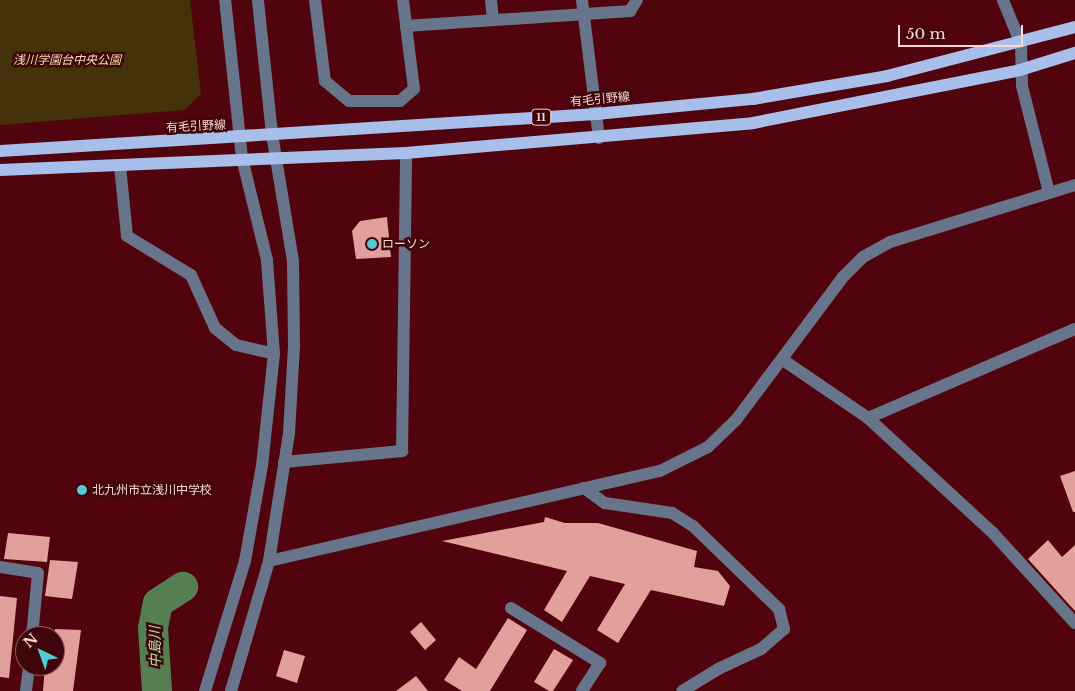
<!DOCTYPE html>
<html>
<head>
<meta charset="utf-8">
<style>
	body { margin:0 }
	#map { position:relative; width:1075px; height:691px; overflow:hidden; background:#51040d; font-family:"Libre Baskerville","Noto Sans JP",serif }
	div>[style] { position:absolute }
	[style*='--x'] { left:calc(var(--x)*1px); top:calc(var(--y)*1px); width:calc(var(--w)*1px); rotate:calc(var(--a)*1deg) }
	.green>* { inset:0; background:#44320a }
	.river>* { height:30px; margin:-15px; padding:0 15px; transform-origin:15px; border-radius:15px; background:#557e52 }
	.building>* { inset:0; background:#e29f9b }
	.minor>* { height:12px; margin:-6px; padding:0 6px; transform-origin:6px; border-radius:6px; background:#687489 }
	.major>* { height:12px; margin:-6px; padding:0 6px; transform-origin:6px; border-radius:6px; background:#a8bfec }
	.dots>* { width:14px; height:14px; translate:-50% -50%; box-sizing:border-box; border:2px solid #3e060a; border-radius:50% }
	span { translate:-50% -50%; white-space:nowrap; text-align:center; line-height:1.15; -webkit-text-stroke:5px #3e060a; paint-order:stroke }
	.shield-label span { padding:1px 4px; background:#3e060a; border:1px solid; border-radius:4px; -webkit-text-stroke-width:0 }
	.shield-label { font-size:11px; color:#fcd6d3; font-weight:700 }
	.park-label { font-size:12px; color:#f8dfb1; font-style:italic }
	.street-label { font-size:12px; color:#fcd6d3 }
	.poi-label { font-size:12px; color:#fcd6d3 }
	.left { translate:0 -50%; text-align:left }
	.water-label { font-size:14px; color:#aae9a6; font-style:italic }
	.north { position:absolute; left:15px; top:626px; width:50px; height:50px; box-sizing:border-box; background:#3e060a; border:1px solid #8a595a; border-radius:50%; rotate:318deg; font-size:14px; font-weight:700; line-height:20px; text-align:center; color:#fcd6d3 }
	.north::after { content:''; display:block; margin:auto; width:18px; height:22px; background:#52ccd6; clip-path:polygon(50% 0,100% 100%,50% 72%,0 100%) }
	.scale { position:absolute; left:898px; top:25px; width:125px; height:22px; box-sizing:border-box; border:2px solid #fcd6d3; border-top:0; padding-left:6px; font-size:15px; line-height:18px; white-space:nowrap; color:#fcd6d3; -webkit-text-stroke:4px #3e060a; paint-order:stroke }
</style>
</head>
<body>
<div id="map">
	<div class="green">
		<i style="clip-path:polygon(0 0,190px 0,201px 94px,184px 110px,0 125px)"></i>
	</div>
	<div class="river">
		<i style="--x:157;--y:691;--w:63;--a:-93.6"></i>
		<i style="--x:153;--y:628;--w:25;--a:-79"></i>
		<i style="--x:158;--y:603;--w:30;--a:-33"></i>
	</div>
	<div class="building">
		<i style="clip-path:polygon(387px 217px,391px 257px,356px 259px,352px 231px,360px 221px)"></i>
		<i style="clip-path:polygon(1075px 471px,1075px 512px,1073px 512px,1060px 476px)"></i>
		<i style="clip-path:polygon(545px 517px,565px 523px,598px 523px,697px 551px,694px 567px,718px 571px,730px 586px,724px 606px,651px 590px,618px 643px,597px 630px,625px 584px,590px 576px,562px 622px,544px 610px,567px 571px,442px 541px,544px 522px)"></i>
		<i style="clip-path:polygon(8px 533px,50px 537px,47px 562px,4px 559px)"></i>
		<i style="clip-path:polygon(1048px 540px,1062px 557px,1075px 545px,1075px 611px,1028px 559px)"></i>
		<i style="clip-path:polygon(50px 560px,78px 562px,72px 599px,45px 596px)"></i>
		<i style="clip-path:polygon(0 596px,17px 598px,9px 678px,0 677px)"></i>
		<i style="clip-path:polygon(508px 618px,527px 630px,490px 691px,462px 691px,444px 680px,459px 657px,476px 669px)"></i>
		<i style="clip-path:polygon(421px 622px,436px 640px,425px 650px,410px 632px)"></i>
		<i style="clip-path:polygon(55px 629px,81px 630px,73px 691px,43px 691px,45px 666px,55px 666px)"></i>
		<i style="clip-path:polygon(554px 649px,573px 660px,553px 691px,549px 691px,534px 682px)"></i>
		<i style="clip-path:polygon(284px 650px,305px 656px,297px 683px,276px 676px)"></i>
		<i style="clip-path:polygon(416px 676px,428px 691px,396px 691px)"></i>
	</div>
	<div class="minor">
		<i style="--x:315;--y:0;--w:82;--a:83"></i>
		<i style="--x:325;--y:81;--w:31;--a:40"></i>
		<i style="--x:349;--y:101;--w:51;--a:0"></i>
		<i style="--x:400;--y:101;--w:18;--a:-41"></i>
		<i style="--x:414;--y:89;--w:64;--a:-97.2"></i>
		<i style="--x:406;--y:26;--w:225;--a:-3.8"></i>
		<i style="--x:630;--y:11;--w:13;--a:-58"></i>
		<i style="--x:403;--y:0;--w:26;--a:83"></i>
		<i style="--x:491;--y:0;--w:19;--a:84"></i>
		<i style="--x:582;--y:0;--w:139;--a:83"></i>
		<i style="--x:1003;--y:0;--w:48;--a:67.8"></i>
		<i style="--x:1021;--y:44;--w:42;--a:88.6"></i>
		<i style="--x:1022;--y:86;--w:110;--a:75.8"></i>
		<i style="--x:120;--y:166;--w:70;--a:84.3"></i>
		<i style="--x:127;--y:236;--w:75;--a:31.4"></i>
		<i style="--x:191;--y:275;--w:58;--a:65.6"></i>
		<i style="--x:215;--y:328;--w:27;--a:39"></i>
		<i style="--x:236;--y:345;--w:39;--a:13"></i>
		<i style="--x:783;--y:360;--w:103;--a:34.3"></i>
		<i style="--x:868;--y:418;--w:170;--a:42.6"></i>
		<i style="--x:993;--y:533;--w:122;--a:47.7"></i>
		<i style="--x:868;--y:418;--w:225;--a:-23.3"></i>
		<i style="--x:284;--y:462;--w:119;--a:-5.3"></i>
		<i style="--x:402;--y:451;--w:298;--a:-89.2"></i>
		<i style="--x:584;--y:488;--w:26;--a:36"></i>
		<i style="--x:605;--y:503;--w:68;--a:8.5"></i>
		<i style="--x:672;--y:513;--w:25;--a:32"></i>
		<i style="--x:693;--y:526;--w:120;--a:44"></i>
		<i style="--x:779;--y:609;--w:21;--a:76"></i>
		<i style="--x:784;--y:629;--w:30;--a:139"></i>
		<i style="--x:761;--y:649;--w:45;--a:155.1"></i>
		<i style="--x:720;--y:668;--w:44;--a:148.8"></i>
		<i style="--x:269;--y:561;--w:401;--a:-13"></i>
		<i style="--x:660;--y:471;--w:54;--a:-26.6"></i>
		<i style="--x:708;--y:447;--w:39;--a:-44"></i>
		<i style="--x:736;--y:420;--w:179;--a:-53.2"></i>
		<i style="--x:843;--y:277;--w:28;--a:-45"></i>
		<i style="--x:863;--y:257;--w:31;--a:-29"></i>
		<i style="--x:890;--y:242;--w:194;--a:-17.1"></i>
		<i style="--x:0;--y:567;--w:38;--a:9"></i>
		<i style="--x:38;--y:573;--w:63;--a:95.4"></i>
		<i style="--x:511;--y:608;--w:105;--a:31.7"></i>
		<i style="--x:600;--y:663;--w:33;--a:123"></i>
		<i style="--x:26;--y:691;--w:25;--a:-83"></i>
		<i style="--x:205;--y:691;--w:136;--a:-72.9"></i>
		<i style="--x:245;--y:561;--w:97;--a:-79.9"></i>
		<i style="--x:262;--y:466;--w:113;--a:-83.9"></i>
		<i style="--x:274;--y:354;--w:94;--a:-94.3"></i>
		<i style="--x:267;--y:260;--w:105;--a:-103.8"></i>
		<i style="--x:242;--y:158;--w:159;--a:-96.1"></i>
		<i style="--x:231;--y:691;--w:135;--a:-73.7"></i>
		<i style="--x:269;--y:561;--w:130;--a:-81.1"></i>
		<i style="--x:289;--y:433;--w:88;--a:-86.7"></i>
		<i style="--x:294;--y:345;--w:84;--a:-90.7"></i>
		<i style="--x:293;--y:261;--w:129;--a:-99.4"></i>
		<i style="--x:272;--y:134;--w:135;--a:-96"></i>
	</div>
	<div class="major">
		<i style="--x:0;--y:151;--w:597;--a:-3.55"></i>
		<i style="--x:596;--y:114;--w:158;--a:-5.5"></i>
		<i style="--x:753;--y:99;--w:136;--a:-9.7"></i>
		<i style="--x:887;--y:76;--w:194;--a:-14.6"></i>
		<i style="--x:0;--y:170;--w:406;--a:-2.4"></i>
		<i style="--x:406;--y:153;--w:348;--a:-4.9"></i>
		<i style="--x:753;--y:123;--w:272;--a:-11.2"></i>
		<i style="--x:1020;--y:70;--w:58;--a:-17.2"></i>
	</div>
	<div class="dots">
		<i style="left:372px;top:244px;background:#52ccd6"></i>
		<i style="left:82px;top:490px;background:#52ccd6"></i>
	</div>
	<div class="shield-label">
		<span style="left:541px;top:117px">11</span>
	</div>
	<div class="park-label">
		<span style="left:67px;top:60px">浅川学園台中央公園</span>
	</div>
	<div class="street-label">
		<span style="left:600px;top:99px;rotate:-5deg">有毛引野線</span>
		<span style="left:196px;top:126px;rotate:-3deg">有毛引野線</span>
	</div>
	<div class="poi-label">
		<span class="left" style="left:382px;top:244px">ローソン</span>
		<span class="left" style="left:92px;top:490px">北九州市立浅川中学校</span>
	</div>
	<div class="water-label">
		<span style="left:155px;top:647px;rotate:-91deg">中島川</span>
	</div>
	<div class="north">N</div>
	<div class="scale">50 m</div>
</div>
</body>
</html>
